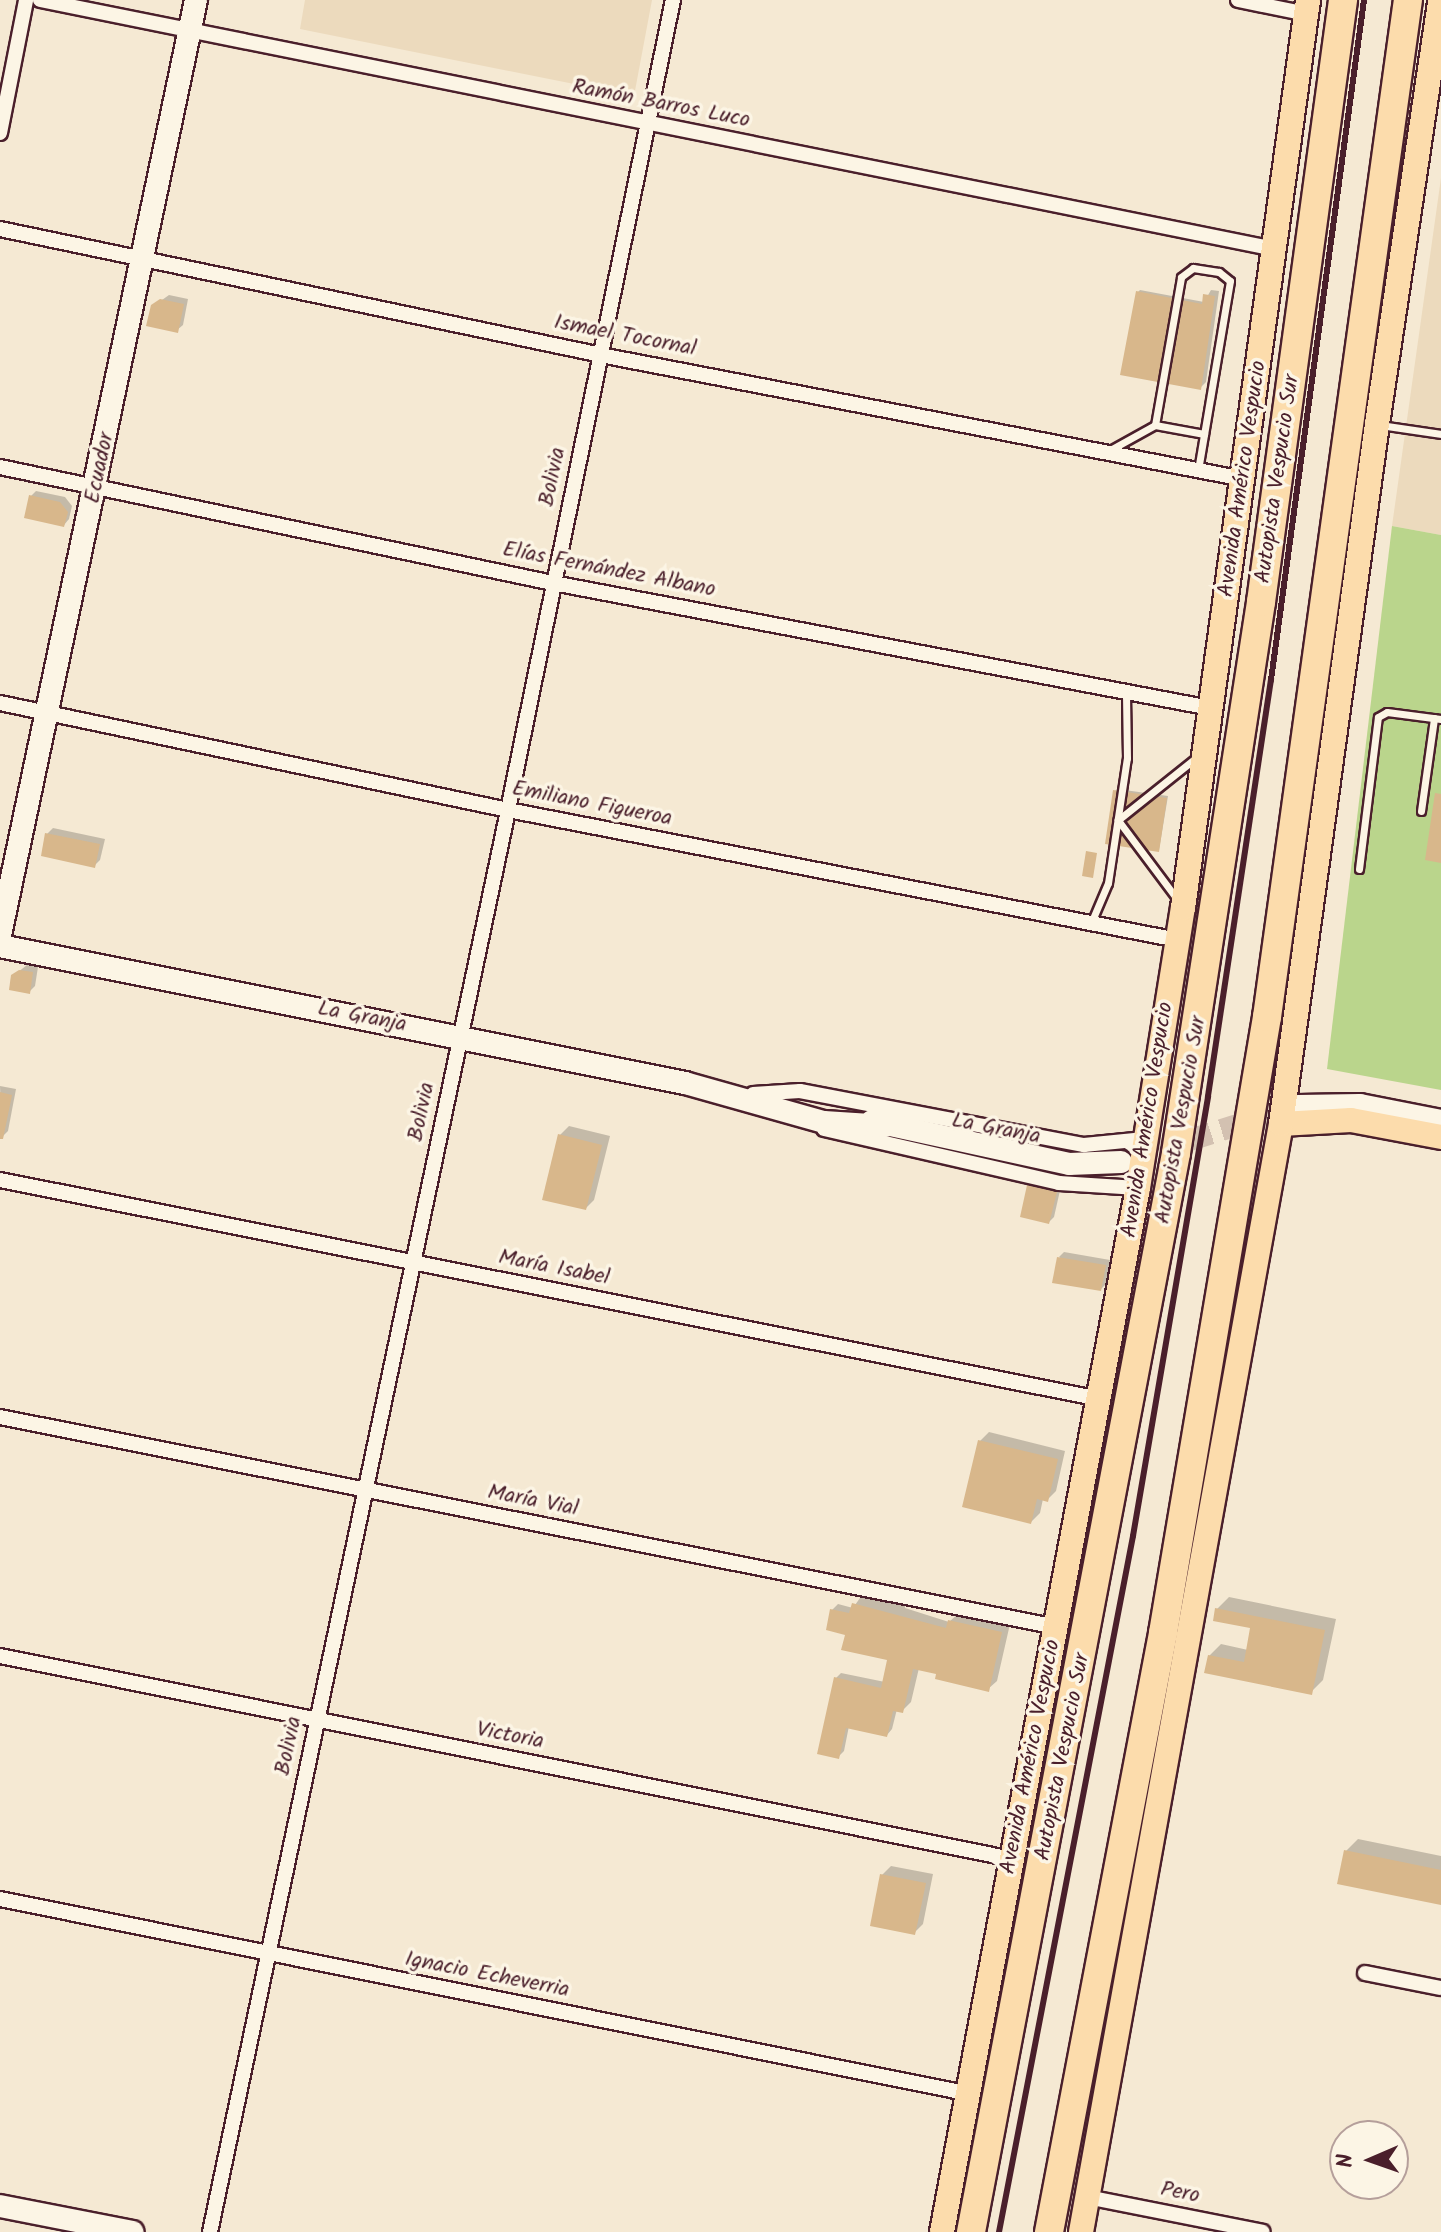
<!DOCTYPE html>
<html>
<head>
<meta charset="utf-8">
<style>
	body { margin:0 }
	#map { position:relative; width:1441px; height:2232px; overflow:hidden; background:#f5e9d3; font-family:Kalam,sans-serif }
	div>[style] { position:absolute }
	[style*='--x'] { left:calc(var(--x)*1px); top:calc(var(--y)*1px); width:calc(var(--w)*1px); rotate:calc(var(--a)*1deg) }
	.built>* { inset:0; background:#ecdabd }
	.green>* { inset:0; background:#bad58c }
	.shadow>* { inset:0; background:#0003 }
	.building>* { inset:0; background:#d8b78b }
	.secondary-tunnel>* { height:22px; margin-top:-11px; transform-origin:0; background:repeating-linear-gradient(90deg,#d3c1b1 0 22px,transparent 0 33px) }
	.roads { filter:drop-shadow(2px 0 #4a1f2b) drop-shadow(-2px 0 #4a1f2b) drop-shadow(0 2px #4a1f2b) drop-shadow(0 -2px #4a1f2b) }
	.lane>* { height:7px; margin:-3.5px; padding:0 3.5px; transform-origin:3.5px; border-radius:3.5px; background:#fcf5e5 }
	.street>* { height:14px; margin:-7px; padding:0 7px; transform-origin:7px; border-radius:7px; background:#fcf5e5 }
	.secondary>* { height:22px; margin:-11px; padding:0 11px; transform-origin:11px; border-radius:11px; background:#fcf5e5 }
	.primary>* { height:24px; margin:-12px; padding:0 12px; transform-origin:12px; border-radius:12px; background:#fcdcac }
	.highway>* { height:28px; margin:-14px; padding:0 14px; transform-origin:14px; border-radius:14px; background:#fcdcac }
	.rail>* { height:6px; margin:-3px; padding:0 3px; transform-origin:3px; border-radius:3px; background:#4a1f2b }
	span { translate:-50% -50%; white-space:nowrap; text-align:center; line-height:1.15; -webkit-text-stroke:7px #fcf5e5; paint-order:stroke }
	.street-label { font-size:22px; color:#4a1f2b }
	.north { position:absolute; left:1329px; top:2120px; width:80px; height:80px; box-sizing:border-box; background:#fcf5e5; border:2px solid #b59f9b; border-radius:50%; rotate:268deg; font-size:22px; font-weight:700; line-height:32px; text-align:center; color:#4a1f2b }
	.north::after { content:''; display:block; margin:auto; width:28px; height:36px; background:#4a1f2b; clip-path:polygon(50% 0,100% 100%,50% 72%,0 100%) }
</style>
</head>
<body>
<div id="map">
	<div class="built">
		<i style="clip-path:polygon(305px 0,652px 0,634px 96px,300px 29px)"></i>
		<i style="clip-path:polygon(1441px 178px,1441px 535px,1392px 526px)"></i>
	</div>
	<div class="green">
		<i style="clip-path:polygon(1392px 526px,1441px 535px,1441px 1090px,1327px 1069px)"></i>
	</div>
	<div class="shadow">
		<i style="clip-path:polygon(1140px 290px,1204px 302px,1211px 290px,1219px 291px,1206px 382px,1201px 387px,1138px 292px)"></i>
		<i style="clip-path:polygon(169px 295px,188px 299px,183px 325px,177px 330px,155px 305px)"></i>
		<i style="clip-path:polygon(36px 491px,65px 497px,72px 506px,69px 519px,64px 525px,31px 496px)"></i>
		<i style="clip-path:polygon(1117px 789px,1168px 796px,1159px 850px,1115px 791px)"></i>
		<i style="clip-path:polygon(53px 828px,105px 839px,100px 860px,95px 865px,47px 834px)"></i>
		<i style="clip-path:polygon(27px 965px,38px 967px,35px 986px,29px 992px,13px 976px)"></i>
		<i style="clip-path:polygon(0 1086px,16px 1089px,8px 1131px,2px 1137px)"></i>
		<i style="clip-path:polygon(569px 1126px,610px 1136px,594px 1200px,586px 1208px,560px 1135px)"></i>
		<i style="clip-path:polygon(1034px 1180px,1061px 1186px,1054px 1217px,1049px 1222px,1029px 1186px)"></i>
		<i style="clip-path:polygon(1064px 1252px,1110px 1260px,1106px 1284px,1101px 1289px,1059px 1257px)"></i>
		<i style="clip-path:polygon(989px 1432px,1065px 1451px,1056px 1491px,1047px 1500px,1043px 1499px,1040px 1513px,1031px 1522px,980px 1441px)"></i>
		<i style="clip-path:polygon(862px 1595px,905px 1605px,905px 1608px,949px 1622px,959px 1613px,1010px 1624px,997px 1681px,988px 1689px,939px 1668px,919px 1668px,911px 1702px,903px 1710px,897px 1709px,892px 1729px,887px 1735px,849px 1726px,844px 1751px,838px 1757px,836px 1678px,841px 1673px,885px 1682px,890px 1659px,848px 1628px,832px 1610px,838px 1604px,853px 1608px)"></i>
		<i style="clip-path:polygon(1229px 1597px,1336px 1619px,1323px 1680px,1311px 1692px,1209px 1656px,1221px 1644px,1248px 1650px,1253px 1627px,1217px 1609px)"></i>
		<i style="clip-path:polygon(1358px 1839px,1441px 1856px,1441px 1903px,1346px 1851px)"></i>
		<i style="clip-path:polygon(891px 1866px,933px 1874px,923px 1924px,914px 1933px,882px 1875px)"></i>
	</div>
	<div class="building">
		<i style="clip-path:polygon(1136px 291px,1202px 304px,1203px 294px,1215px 296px,1201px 390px,1120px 375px)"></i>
		<i style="clip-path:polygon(160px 299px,184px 304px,178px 333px,146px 326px,151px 305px)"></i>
		<i style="clip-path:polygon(29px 495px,60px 502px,68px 512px,64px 527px,24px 518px)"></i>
		<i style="clip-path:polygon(1113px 790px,1167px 798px,1159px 852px,1105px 844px)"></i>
		<i style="clip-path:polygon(1435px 793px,1441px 794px,1441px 863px,1425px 860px)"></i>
		<i style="clip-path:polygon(45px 833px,100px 844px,95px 868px,41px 856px)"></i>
		<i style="clip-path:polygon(1086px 851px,1097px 853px,1093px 878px,1082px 876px)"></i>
		<i style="clip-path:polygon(19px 970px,33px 972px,30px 994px,9px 990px,11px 975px)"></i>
		<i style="clip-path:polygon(0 1092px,12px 1095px,3px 1139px,0 1139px)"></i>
		<i style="clip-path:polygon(558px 1134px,602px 1145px,586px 1210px,542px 1200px)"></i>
		<i style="clip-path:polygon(1027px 1185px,1057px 1192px,1049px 1224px,1020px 1217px)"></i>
		<i style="clip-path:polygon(1057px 1257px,1106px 1265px,1101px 1291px,1052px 1283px)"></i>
		<i style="clip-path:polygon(978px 1440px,1058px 1459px,1048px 1502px,1037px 1499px,1031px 1524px,962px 1507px)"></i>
		<i style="clip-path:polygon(852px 1603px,946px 1628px,948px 1620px,1002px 1632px,989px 1692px,935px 1679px,936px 1674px,913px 1669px,903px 1713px,893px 1711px,887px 1737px,846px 1728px,839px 1759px,817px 1754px,834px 1677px,881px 1688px,887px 1660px,841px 1650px,845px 1635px,826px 1630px,830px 1609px,849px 1613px)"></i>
		<i style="clip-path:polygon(1215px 1608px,1325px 1630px,1312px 1695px,1204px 1673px,1208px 1655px,1244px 1662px,1250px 1628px,1213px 1621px)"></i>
		<i style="clip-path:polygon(1344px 1850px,1441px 1870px,1441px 1905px,1337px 1884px)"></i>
		<i style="clip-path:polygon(880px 1874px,926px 1883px,915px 1935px,870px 1926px)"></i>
	</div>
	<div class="secondary-tunnel">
		<i style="--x:1127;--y:1160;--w:178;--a:-17.6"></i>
	</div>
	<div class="roads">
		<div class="lane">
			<i style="--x:1155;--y:425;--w:150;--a:-80"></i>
			<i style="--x:1181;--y:277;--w:15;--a:-37"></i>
			<i style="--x:1193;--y:268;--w:26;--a:9"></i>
			<i style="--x:1219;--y:272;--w:14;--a:39"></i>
			<i style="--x:1230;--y:281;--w:192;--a:99.6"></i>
			<i style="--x:1380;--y:425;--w:62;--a:8.4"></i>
			<i style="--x:1110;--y:450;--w:51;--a:-29.1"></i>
			<i style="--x:1155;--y:425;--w:50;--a:10.4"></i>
			<i style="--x:1421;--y:811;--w:94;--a:-82"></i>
			<i style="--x:1359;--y:869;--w:153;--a:-82.9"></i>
			<i style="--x:1378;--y:717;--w:10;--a:-29"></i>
			<i style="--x:1387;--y:712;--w:54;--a:7.4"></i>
			<i style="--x:1177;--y:899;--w:99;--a:-126.8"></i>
			<i style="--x:1118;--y:820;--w:101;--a:-38.6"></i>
			<i style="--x:1091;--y:923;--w:43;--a:-67"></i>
			<i style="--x:1108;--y:883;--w:126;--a:-81.4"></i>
			<i style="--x:1127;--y:758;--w:65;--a:-90.9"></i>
		</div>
		<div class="street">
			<i style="--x:40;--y:0;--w:1260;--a:11.4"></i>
			<i style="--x:1238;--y:0;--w:70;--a:11.5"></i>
			<i style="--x:0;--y:133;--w:136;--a:-78.9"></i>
			<i style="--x:0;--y:229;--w:629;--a:11.83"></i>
			<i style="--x:616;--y:358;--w:640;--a:10.91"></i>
			<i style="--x:0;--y:467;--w:565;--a:11.85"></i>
			<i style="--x:553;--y:583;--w:670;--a:10.76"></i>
			<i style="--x:0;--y:703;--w:519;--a:11.89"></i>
			<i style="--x:508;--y:810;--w:682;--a:10.98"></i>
			<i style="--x:753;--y:1094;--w:47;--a:-3.7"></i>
			<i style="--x:800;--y:1091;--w:289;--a:10.8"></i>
			<i style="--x:1084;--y:1145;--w:61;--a:-5.6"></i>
			<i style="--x:824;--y:1129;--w:241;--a:12.9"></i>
			<i style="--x:1059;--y:1183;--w:79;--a:3.6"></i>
			<i style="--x:0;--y:1180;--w:1122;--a:11.26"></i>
			<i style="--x:0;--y:1417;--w:1078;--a:11.24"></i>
			<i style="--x:0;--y:1656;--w:1032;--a:11.34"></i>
			<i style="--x:0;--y:1899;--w:985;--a:11.36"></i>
			<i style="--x:1365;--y:1973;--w:77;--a:11.2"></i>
			<i style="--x:1087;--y:2197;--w:179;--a:11.2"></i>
			<i style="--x:210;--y:2232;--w:1453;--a:-78.16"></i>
			<i style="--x:508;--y:810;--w:827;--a:-78.49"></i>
		</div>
		<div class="secondary">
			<i style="--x:0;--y:935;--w:955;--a:-78.16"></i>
			<i style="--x:0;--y:946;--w:699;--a:11.31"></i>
			<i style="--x:685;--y:1083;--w:144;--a:15.7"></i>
			<i style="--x:824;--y:1122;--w:62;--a:3.7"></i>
			<i style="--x:1298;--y:1106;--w:62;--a:-0.9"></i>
			<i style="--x:1360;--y:1105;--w:83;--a:11.2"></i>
			<i style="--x:872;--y:1121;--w:202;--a:12.3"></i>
			<i style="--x:1069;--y:1164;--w:52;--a:-2.2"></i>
			<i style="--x:0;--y:2206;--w:135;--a:11.1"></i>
		</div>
		<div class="primary">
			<i style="--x:1281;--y:1124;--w:70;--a:-3.3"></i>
			<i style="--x:1351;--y:1120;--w:92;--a:10.7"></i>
			<i style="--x:942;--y:2232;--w:1062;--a:-79.37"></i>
			<i style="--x:1138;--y:1188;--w:284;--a:-80.9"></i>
			<i style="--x:1183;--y:908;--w:917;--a:-82.16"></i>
			<i style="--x:1081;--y:2232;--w:1126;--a:-79.77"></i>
			<i style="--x:1281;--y:1124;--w:707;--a:-82.19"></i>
			<i style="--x:1377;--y:424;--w:429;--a:-81.5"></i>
		</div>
		<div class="highway">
			<i style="--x:971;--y:2232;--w:1098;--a:-79.24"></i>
			<i style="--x:1176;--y:1153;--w:558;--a:-81.23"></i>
			<i style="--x:1261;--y:602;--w:608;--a:-82.24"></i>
			<i style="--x:1049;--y:2232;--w:610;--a:-79.22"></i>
			<i style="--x:1163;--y:1633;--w:625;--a:-80.42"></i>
			<i style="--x:1267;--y:1017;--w:1027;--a:-82.11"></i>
		</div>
	</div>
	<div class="rail">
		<i style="--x:999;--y:2232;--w:709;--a:-79.1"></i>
		<i style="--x:1133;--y:1536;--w:446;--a:-80.3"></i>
		<i style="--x:1208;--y:1096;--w:421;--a:-81.4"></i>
		<i style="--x:1271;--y:680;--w:686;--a:-82.21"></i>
	</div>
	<div class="street-label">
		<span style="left:661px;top:104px;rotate:11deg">Ramón Barros Luco</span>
		<span style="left:625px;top:336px;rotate:11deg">Ismael Tocornal</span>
		<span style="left:100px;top:468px;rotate:-78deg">Ecuador</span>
		<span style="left:553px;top:477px;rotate:-78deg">Bolivia</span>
		<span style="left:1243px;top:479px;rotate:-82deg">Avenida Américo Vespucio</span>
		<span style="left:1278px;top:479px;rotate:-82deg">Autopista Vespucio Sur</span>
		<span style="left:609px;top:570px;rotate:11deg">Elías Fernández Albano</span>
		<span style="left:592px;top:804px;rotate:11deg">Emiliano Figueroa</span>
		<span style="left:362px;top:1017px;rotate:11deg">La Granja</span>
		<span style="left:422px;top:1112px;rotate:-78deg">Bolivia</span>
		<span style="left:1148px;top:1120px;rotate:-81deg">Avenida Américo Vespucio</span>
		<span style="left:1181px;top:1120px;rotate:-80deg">Autopista Vespucio Sur</span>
		<span style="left:996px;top:1129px;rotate:11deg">La Granja</span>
		<span style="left:554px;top:1268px;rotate:11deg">María Isabel</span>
		<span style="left:533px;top:1501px;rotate:11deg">María Vial</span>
		<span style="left:510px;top:1736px;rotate:11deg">Victoria</span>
		<span style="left:289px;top:1746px;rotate:-78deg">Bolivia</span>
		<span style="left:1031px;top:1757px;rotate:-79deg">Avenida Américo Vespucio</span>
		<span style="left:1063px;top:1757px;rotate:-79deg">Autopista Vespucio Sur</span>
		<span style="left:487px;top:1975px;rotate:11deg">Ignacio Echeverria</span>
		<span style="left:1180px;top:2193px;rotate:11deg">Pero</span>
	</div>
	<div class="north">N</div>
</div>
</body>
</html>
